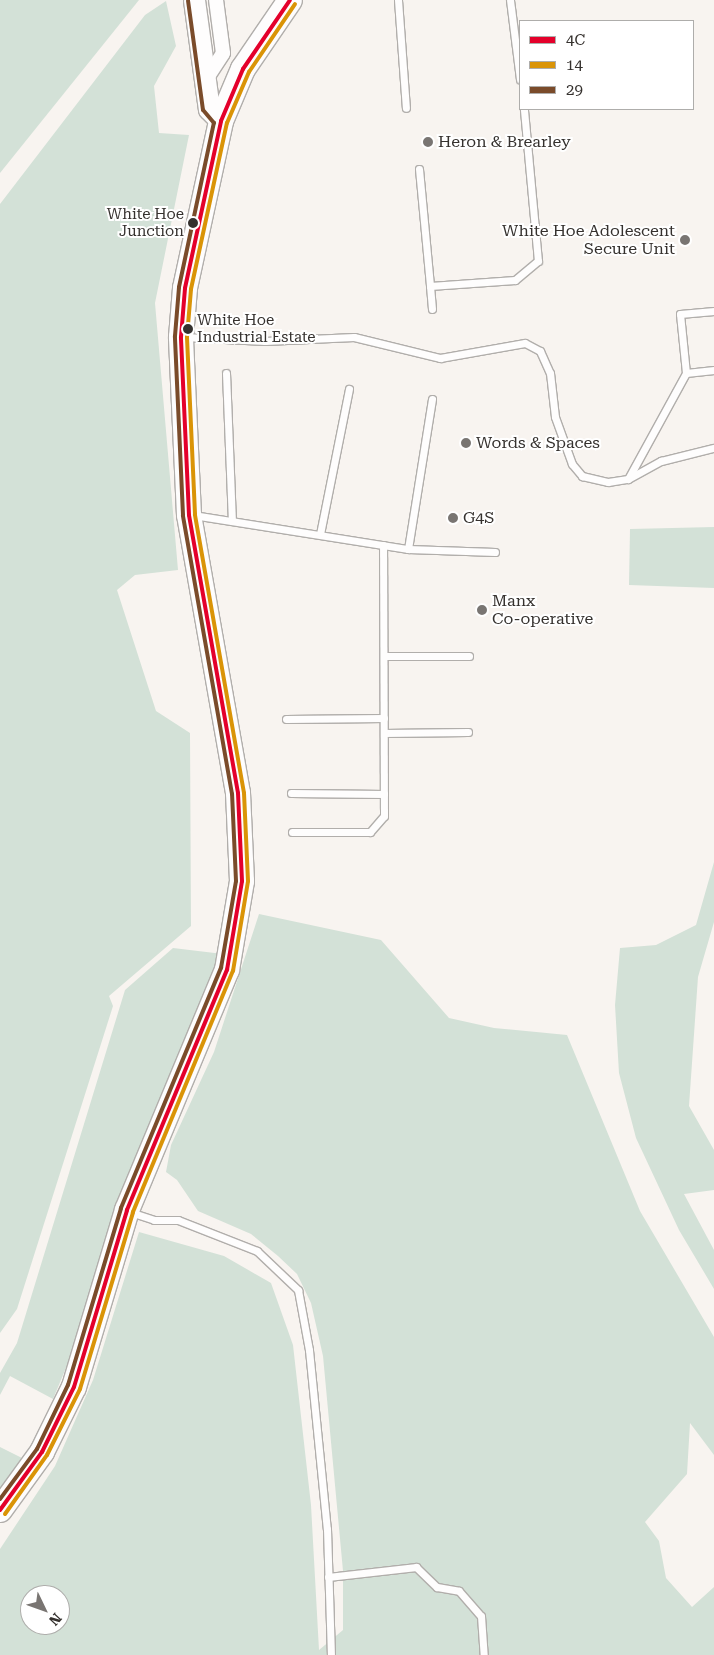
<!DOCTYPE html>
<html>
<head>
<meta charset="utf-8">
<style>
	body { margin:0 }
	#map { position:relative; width:714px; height:1655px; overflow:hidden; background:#f8f4f0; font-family:"Roboto Serif",serif }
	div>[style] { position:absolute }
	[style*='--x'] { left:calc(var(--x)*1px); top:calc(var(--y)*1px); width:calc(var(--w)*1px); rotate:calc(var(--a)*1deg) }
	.green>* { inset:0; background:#d3e1d7 }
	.roads { filter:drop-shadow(1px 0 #b1aeab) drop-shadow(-1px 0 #b1aeab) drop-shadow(0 1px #b1aeab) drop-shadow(0 -1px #b1aeab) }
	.lane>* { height:7px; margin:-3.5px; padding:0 3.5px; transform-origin:3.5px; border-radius:3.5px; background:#fefdfd }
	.street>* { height:14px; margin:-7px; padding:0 7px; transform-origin:7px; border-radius:7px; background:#fefdfd }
	.primary>* { height:21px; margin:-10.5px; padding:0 10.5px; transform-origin:10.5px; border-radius:10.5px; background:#fefdfd }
	.highway>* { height:24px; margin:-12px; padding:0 12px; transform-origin:12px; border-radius:12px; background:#fefdfd }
	.bus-1>* { height:4px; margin:-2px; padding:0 2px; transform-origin:2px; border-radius:2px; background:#e4002b }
	.bus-2>* { height:4px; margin:-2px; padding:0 2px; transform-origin:2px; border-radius:2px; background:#da9407 }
	.bus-3>* { height:4px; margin:-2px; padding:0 2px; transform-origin:2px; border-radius:2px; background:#7a4b2a }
	.dots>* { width:14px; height:14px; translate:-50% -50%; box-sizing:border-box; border:2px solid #fff; border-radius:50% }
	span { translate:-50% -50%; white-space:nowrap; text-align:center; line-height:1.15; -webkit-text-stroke:4px #fff; paint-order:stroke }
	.bus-label { font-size:15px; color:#35312e }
	.right { translate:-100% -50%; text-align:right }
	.left { translate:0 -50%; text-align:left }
	.poi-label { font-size:16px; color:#35312e }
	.legend { position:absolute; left:519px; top:20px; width:175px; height:90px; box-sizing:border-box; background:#fff; border:1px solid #aeadab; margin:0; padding:6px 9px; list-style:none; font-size:15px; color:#35312e }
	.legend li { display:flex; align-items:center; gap:10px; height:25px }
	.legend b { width:25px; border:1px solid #aeadab }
	.north { position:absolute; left:20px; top:1585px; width:50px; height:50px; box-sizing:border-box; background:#fff; border:1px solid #aeadab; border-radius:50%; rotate:132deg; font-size:14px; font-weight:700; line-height:20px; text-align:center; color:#35312e }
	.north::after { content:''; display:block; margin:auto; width:18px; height:22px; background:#797572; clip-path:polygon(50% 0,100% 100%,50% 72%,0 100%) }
</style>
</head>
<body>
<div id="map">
	<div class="green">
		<i style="clip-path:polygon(0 0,139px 0,0 173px)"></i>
		<i style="clip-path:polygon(166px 1px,176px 46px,154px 86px,159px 133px,189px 135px,155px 303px,178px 570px,135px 575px,117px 590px,156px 711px,190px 733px,191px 926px,109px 996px,113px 1006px,17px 1309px,0 1333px,0 204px,145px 15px)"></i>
		<i style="clip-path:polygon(714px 527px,714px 588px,629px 585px,630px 529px)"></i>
		<i style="clip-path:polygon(714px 862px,714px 922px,698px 977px,689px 1106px,714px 1150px,714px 1190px,684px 1194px,714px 1250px,714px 1289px,679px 1230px,636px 1138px,619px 1073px,615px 1005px,620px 948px,656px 945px,696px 925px)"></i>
		<i style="clip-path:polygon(evenodd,259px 914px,381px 940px,449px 1018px,494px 1028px,567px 1035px,640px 1211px,714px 1337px,714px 1455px,690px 1423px,687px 1474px,645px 1522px,659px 1541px,666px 1578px,692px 1607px,714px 1587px,714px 1655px,0 1655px,0 1549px,55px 1466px,93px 1380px,139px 1232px,224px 1256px,271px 1283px,293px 1345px,311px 1505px,319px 1650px,343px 1630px,343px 1571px,323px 1356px,311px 1303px,297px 1274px,278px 1256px,251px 1234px,198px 1211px,177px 1180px,166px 1172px,171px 1145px,214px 1052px,259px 914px,30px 1595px,60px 1595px,60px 1625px,30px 1625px,30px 1595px)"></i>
		<i style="clip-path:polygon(173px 948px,223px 954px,73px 1351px,53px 1399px,10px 1376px,0 1395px,0 1373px,17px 1343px,125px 990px)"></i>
		<i style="clip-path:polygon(0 1447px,24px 1459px,0 1496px)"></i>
	</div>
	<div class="roads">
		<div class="lane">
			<i style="--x:398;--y:0;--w:108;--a:85.8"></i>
			<i style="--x:510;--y:0;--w:80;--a:82.8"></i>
			<i style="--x:419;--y:169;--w:118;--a:84.6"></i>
			<i style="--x:430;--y:286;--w:85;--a:-4"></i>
			<i style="--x:515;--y:280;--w:30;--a:-40"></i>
			<i style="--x:538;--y:261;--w:153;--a:-95.3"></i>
			<i style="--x:430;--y:286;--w:23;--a:85"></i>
			<i style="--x:184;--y:337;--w:81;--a:2.8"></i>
			<i style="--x:265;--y:341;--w:89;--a:-2.6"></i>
			<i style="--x:354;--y:337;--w:89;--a:13.7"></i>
			<i style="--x:440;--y:358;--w:86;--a:-10"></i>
			<i style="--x:525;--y:343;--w:17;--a:28"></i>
			<i style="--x:540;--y:351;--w:24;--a:66"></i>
			<i style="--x:550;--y:373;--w:44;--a:83.5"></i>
			<i style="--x:555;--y:417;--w:50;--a:70.1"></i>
			<i style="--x:572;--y:464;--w:16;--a:50"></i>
			<i style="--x:582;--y:476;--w:27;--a:13"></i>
			<i style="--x:608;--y:482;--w:20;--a:-9"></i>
			<i style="--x:628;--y:479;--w:121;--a:-61.3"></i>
			<i style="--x:686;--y:373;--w:59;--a:-95.8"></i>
			<i style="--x:680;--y:314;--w:34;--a:-5"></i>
			<i style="--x:226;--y:373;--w:148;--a:87.7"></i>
			<i style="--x:686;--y:373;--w:28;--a:-6"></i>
			<i style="--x:628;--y:479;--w:38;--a:-29"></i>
			<i style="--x:661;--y:461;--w:54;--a:-14"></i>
			<i style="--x:193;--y:515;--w:218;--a:9"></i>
			<i style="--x:408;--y:549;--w:87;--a:2"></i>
			<i style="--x:320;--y:534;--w:148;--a:-78.7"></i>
			<i style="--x:408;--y:549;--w:152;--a:-80.9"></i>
			<i style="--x:384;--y:656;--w:85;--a:0"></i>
			<i style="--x:286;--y:719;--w:98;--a:-0.6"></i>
			<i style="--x:384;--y:733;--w:84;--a:-0.7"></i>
			<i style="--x:291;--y:793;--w:93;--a:0.6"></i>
			<i style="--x:292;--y:832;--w:78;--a:0"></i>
			<i style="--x:370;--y:832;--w:21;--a:-49"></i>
			<i style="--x:384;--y:816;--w:271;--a:-90.2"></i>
			<i style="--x:130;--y:1212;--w:25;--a:18"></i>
			<i style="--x:154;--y:1220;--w:24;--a:0"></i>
			<i style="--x:178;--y:1220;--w:85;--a:21.4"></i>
			<i style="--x:257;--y:1251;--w:57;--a:43.6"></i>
			<i style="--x:298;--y:1290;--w:61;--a:79.6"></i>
			<i style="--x:309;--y:1350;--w:180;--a:84.3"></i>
			<i style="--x:327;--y:1529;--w:126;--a:88.2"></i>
			<i style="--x:328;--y:1577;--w:89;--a:-6.5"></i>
			<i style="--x:416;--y:1567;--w:29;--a:44"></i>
			<i style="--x:437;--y:1587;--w:22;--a:10"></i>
			<i style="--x:459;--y:1591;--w:33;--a:49"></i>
			<i style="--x:481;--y:1616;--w:39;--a:86"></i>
		</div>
		<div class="street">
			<i style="--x:205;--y:81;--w:33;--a:-57"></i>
			<i style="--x:223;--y:53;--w:53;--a:-97.5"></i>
		</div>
		<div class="primary">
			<i style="--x:194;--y:0;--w:110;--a:82.2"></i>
			<i style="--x:209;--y:109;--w:17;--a:45"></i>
		</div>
		<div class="highway">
			<i style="--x:0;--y:1510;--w:72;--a:-54.1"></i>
			<i style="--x:42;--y:1452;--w:72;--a:-63.8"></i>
			<i style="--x:74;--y:1387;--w:185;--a:-73.3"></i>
			<i style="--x:127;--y:1210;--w:260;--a:-67.4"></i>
			<i style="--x:227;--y:970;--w:90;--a:-80.4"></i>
			<i style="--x:242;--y:881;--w:88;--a:-92.6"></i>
			<i style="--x:238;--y:793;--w:282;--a:-100"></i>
			<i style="--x:189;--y:515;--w:178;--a:-92.6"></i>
			<i style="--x:181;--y:337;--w:49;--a:-85.3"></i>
			<i style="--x:185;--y:288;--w:171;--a:-77.8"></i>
			<i style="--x:221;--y:121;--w:56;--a:-67.1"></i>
			<i style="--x:243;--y:69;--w:83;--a:-55.7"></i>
		</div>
	</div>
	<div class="bus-1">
		<i style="--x:0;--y:1510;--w:72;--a:-54.1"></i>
		<i style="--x:42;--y:1452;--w:72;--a:-63.8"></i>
		<i style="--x:74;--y:1387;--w:185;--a:-73.3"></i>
		<i style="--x:127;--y:1210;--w:260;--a:-67.4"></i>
		<i style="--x:227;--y:970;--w:90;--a:-80.4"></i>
		<i style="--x:242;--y:881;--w:88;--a:-92.6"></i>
		<i style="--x:238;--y:793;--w:282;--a:-100"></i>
		<i style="--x:189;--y:515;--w:178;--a:-92.6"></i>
		<i style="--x:181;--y:337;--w:49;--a:-85.3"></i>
		<i style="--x:185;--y:288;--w:171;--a:-77.8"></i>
		<i style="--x:221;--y:121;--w:56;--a:-67.1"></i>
		<i style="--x:243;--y:69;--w:83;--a:-55.7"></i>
	</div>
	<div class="bus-2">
		<i style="--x:5;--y:1514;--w:72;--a:-54.6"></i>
		<i style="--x:47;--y:1455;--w:74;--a:-63.4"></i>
		<i style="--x:80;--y:1389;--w:185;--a:-73.3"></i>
		<i style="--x:133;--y:1212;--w:261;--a:-67.5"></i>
		<i style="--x:233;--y:971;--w:91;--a:-80.5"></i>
		<i style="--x:248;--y:881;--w:88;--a:-92.6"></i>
		<i style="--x:244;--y:793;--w:283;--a:-100"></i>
		<i style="--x:195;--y:514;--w:177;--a:-92.6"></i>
		<i style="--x:187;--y:337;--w:48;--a:-85.2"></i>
		<i style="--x:191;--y:289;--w:170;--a:-77.8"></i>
		<i style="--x:227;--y:123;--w:56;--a:-66.7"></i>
		<i style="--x:249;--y:72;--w:82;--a:-55.9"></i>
	</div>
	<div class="bus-3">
		<i style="--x:0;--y:1499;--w:62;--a:-53.5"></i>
		<i style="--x:37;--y:1449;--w:71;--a:-64.2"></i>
		<i style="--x:68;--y:1385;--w:185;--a:-73.3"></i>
		<i style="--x:121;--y:1208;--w:260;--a:-67.4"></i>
		<i style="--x:221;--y:968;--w:88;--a:-80.2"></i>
		<i style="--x:236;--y:881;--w:87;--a:-92.6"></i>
		<i style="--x:232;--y:794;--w:283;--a:-100"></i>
		<i style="--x:183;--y:515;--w:179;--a:-92.6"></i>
		<i style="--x:175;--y:336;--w:49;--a:-85.3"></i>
		<i style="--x:179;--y:287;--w:168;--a:-78"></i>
		<i style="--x:214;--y:123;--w:17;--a:-130"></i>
		<i style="--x:203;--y:110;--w:110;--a:-97.8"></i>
	</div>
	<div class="dots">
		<i style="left:428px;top:142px;background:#797572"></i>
		<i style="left:193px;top:223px;background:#35312e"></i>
		<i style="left:685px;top:240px;background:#797572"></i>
		<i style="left:188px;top:329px;background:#35312e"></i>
		<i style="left:466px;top:443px;background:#797572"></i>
		<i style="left:453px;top:518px;background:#797572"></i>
		<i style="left:482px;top:610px;background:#797572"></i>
	</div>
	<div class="bus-label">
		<span class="right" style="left:184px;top:223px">White Hoe<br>Junction</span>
		<span class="left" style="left:197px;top:329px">White Hoe<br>Industrial Estate</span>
	</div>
	<div class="poi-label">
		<span class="left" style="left:438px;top:142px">Heron &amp; Brearley</span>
		<span class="right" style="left:675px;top:240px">White Hoe Adolescent<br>Secure Unit</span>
		<span class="left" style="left:476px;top:443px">Words &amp; Spaces</span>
		<span class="left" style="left:463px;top:518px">G4S</span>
		<span class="left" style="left:492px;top:610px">Manx<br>Co-operative</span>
	</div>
	<ul class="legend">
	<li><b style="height:6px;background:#e4002b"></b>4C</li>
	<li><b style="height:6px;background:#da9407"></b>14</li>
	<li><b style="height:6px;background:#7a4b2a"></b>29</li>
	</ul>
	<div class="north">N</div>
</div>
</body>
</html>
